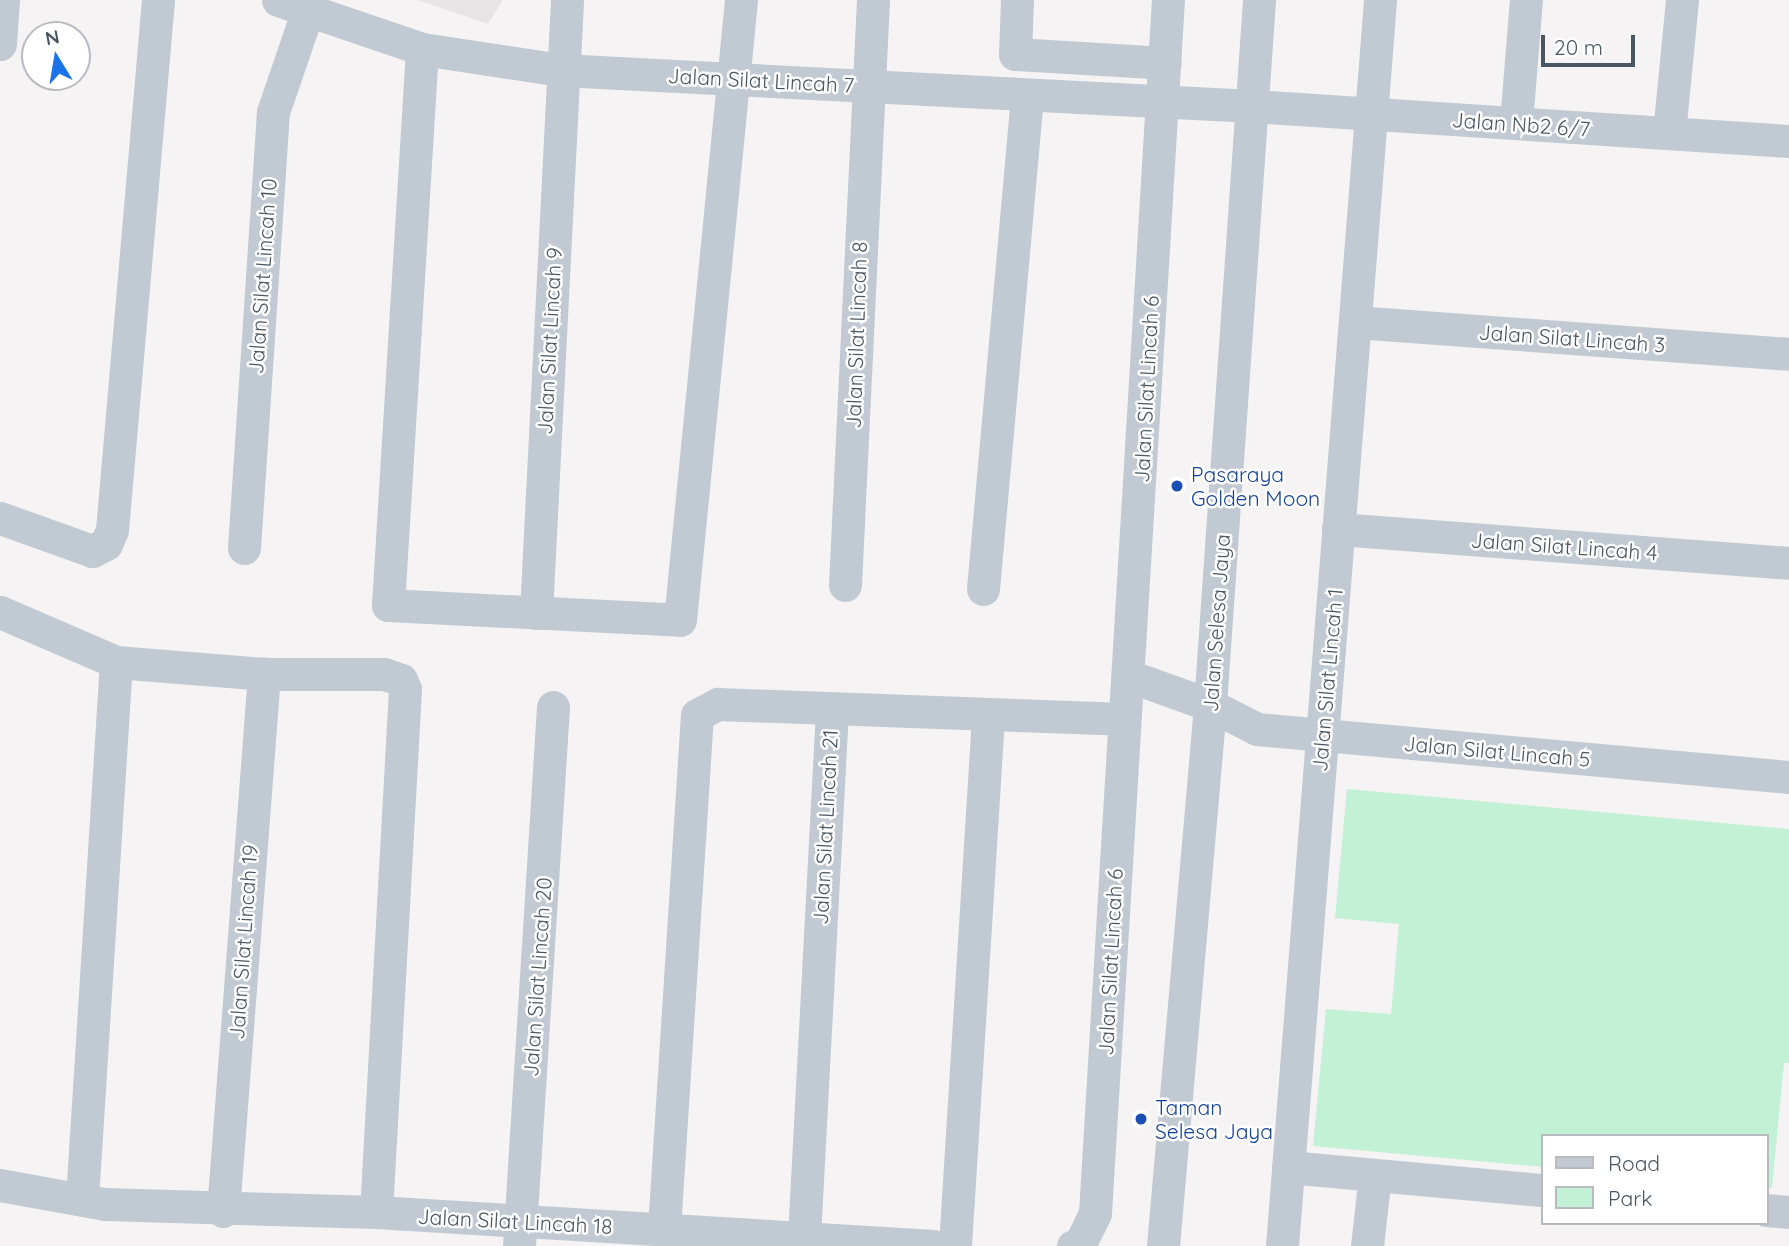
<!DOCTYPE html>
<html>
<head>
<meta charset="utf-8">
<style>
	body { margin:0 }
	#map { position:relative; width:1789px; height:1246px; overflow:hidden; background:#f5f3f3; font-family:Quicksand,sans-serif }
	div>[style] { position:absolute }
	[style*='--x'] { left:calc(var(--x)*1px); top:calc(var(--y)*1px); width:calc(var(--w)*1px); rotate:calc(var(--a)*1deg) }
	.education>* { inset:0; background:#e6e4e5 }
	.green>* { inset:0; background:#c3f1d5 }
	.minor>* { height:33px; margin:-16.5px; padding:0 16.5px; transform-origin:16.5px; border-radius:16.5px; background:#c1cad2 }
	.dots>* { width:19px; height:19px; translate:-50% -50%; box-sizing:border-box; border:4px solid #fff; border-radius:50% }
	span { translate:-50% -50%; white-space:nowrap; text-align:center; line-height:1.15; -webkit-text-stroke:5px #fff; paint-order:stroke }
	.street-label { font-size:21px; color:#4a5661 }
	.transit-label { font-size:21px; color:#164399 }
	.left { translate:0 -50%; text-align:left }
	.legend { position:absolute; left:1541px; top:1134px; width:228px; height:91px; box-sizing:border-box; background:#fff; border:2px solid #b7bbc0; margin:0; padding:9px 12px; list-style:none; font-size:21px; color:#4a5661 }
	.legend li { display:flex; align-items:center; gap:14px; height:35px }
	.legend b { width:35px; border:2px solid #b7bbc0 }
	.north { position:absolute; left:21px; top:21px; width:70px; height:70px; box-sizing:border-box; background:#fff; border:2px solid #b7bbc0; border-radius:50%; rotate:349deg; font-size:19px; font-weight:700; line-height:28px; text-align:center; color:#4a5661 }
	.north::after { content:''; display:block; margin:auto; width:24px; height:32px; background:#1a73e8; clip-path:polygon(50% 0,100% 100%,50% 72%,0 100%) }
	.scale { position:absolute; left:1541px; top:35px; width:94px; height:32px; box-sizing:border-box; border:4px solid #4a5661; border-top:0; padding-left:9px; font-size:21px; line-height:24px; white-space:nowrap; color:#4a5661; -webkit-text-stroke:5px #fff; paint-order:stroke }
</style>
</head>
<body>
<div id="map">
	<div class="education">
		<i style="clip-path:polygon(418px 0,503px 0,488px 24px)"></i>
	</div>
	<div class="green">
		<i style="clip-path:polygon(1347px 789px,1789px 829px,1789px 1063px,1784px 1063px,1772px 1188px,1766px 1187px,1766px 1136px,1542px 1136px,1542px 1167px,1313px 1146px,1326px 1009px,1391px 1014px,1399px 924px,1335px 918px)"></i>
	</div>
	<div class="minor">
		<i style="--x:278;--y:0;--w:152;--a:18.8"></i>
		<i style="--x:422;--y:49;--w:141;--a:8.6"></i>
		<i style="--x:561;--y:70;--w:692;--a:2.98"></i>
		<i style="--x:1252;--y:106;--w:538;--a:3.73"></i>
		<i style="--x:1017;--y:0;--w:54;--a:92.1"></i>
		<i style="--x:1015;--y:54;--w:150;--a:3.4"></i>
		<i style="--x:0;--y:44;--w:44;--a:-86.1"></i>
		<i style="--x:422;--y:49;--w:557;--a:93.5"></i>
		<i style="--x:388;--y:605;--w:292;--a:2.9"></i>
		<i style="--x:680;--y:620;--w:623;--a:-84.38"></i>
		<i style="--x:1516;--y:123;--w:123;--a:-85.4"></i>
		<i style="--x:1669;--y:133;--w:134;--a:-84.4"></i>
		<i style="--x:1355;--y:322;--w:435;--a:4.2"></i>
		<i style="--x:0;--y:518;--w:98;--a:19.7"></i>
		<i style="--x:92;--y:551;--w:16;--a:-27"></i>
		<i style="--x:106;--y:544;--w:15;--a:-67"></i>
		<i style="--x:112;--y:530;--w:532;--a:-85.04"></i>
		<i style="--x:1338;--y:529;--w:452;--a:4.3"></i>
		<i style="--x:244;--y:548;--w:437;--a:-86.2"></i>
		<i style="--x:273;--y:112;--w:108;--a:-71.1"></i>
		<i style="--x:845;--y:585;--w:586;--a:-87.26"></i>
		<i style="--x:983;--y:589;--w:496;--a:-84.9"></i>
		<i style="--x:0;--y:612;--w:126;--a:23.3"></i>
		<i style="--x:116;--y:662;--w:148;--a:4.6"></i>
		<i style="--x:264;--y:674;--w:120;--a:0"></i>
		<i style="--x:384;--y:674;--w:18;--a:19"></i>
		<i style="--x:401;--y:680;--w:10;--a:66"></i>
		<i style="--x:405;--y:689;--w:524;--a:93.17"></i>
		<i style="--x:536;--y:613;--w:614;--a:-87.1"></i>
		<i style="--x:1129;--y:676;--w:86;--a:19.7"></i>
		<i style="--x:1210;--y:705;--w:53;--a:27.1"></i>
		<i style="--x:1257;--y:729;--w:534;--a:5.16"></i>
		<i style="--x:1288;--y:1167;--w:255;--a:5.2"></i>
		<i style="--x:0;--y:1185;--w:107;--a:10.3"></i>
		<i style="--x:105;--y:1204;--w:271;--a:1.7"></i>
		<i style="--x:376;--y:1212;--w:558;--a:3.49"></i>
		<i style="--x:82;--y:1199;--w:538;--a:-86.38"></i>
		<i style="--x:1766;--y:1210;--w:23;--a:5"></i>
		<i style="--x:223;--y:1211;--w:539;--a:-85.63"></i>
		<i style="--x:664;--y:1229;--w:515;--a:-86.33"></i>
		<i style="--x:697;--y:715;--w:24;--a:-28"></i>
		<i style="--x:718;--y:704;--w:406;--a:2.1"></i>
		<i style="--x:804;--y:1237;--w:529;--a:-86.96"></i>
		<i style="--x:519;--y:1246;--w:540;--a:-86.39"></i>
		<i style="--x:955;--y:1246;--w:530;--a:-86.43"></i>
		<i style="--x:1073;--y:1246;--w:7;--a:-16"></i>
		<i style="--x:1080;--y:1244;--w:34;--a:-64"></i>
		<i style="--x:1095;--y:1213;--w:1215;--a:-86.56"></i>
		<i style="--x:1163;--y:1246;--w:543;--a:-85.03"></i>
		<i style="--x:1210;--y:705;--w:707;--a:-86.02"></i>
		<i style="--x:1282;--y:1246;--w:1250;--a:-85.5"></i>
		<i style="--x:1367;--y:1246;--w:71;--a:-83.6"></i>
	</div>
	<div class="dots">
		<i style="left:1177px;top:486px;background:#1a4fb4"></i>
		<i style="left:1141px;top:1119px;background:#1a4fb4"></i>
	</div>
	<div class="street-label">
		<span style="left:761px;top:80px;rotate:3deg">Jalan Silat Lincah 7</span>
		<span style="left:1521px;top:124px;rotate:4deg">Jalan Nb2 6/7</span>
		<span style="left:262px;top:276px;rotate:-86deg">Jalan Silat Lincah 10</span>
		<span style="left:856px;top:335px;rotate:-88deg">Jalan Silat Lincah 8</span>
		<span style="left:1572px;top:338px;rotate:4deg">Jalan Silat Lincah 3</span>
		<span style="left:549px;top:341px;rotate:-87deg">Jalan Silat Lincah 9</span>
		<span style="left:1146px;top:389px;rotate:-87deg">Jalan Silat Lincah 6</span>
		<span style="left:1564px;top:546px;rotate:4deg">Jalan Silat Lincah 4</span>
		<span style="left:1216px;top:623px;rotate:-86deg">Jalan Selesa Jaya</span>
		<span style="left:1327px;top:680px;rotate:-85deg">Jalan Silat Lincah 1</span>
		<span style="left:1497px;top:751px;rotate:5deg">Jalan Silat Lincah 5</span>
		<span style="left:825px;top:827px;rotate:-87deg">Jalan Silat Lincah 21</span>
		<span style="left:243px;top:942px;rotate:-86deg">Jalan Silat Lincah 19</span>
		<span style="left:1110px;top:962px;rotate:-87deg">Jalan Silat Lincah 6</span>
		<span style="left:537px;top:977px;rotate:-86deg">Jalan Silat Lincah 20</span>
		<span style="left:515px;top:1221px;rotate:3deg">Jalan Silat Lincah 18</span>
	</div>
	<div class="transit-label">
		<span class="left" style="left:1191px;top:486px">Pasaraya<br>Golden Moon</span>
		<span class="left" style="left:1155px;top:1119px">Taman<br>Selesa Jaya</span>
	</div>
	<ul class="legend">
	<li><b style="height:9px;background:#c1cad2"></b>Road</li>
	<li><b style="height:19px;background:#c3f1d5"></b>Park</li>
	</ul>
	<div class="north">N</div>
	<div class="scale">20 m</div>
</div>
</body>
</html>
